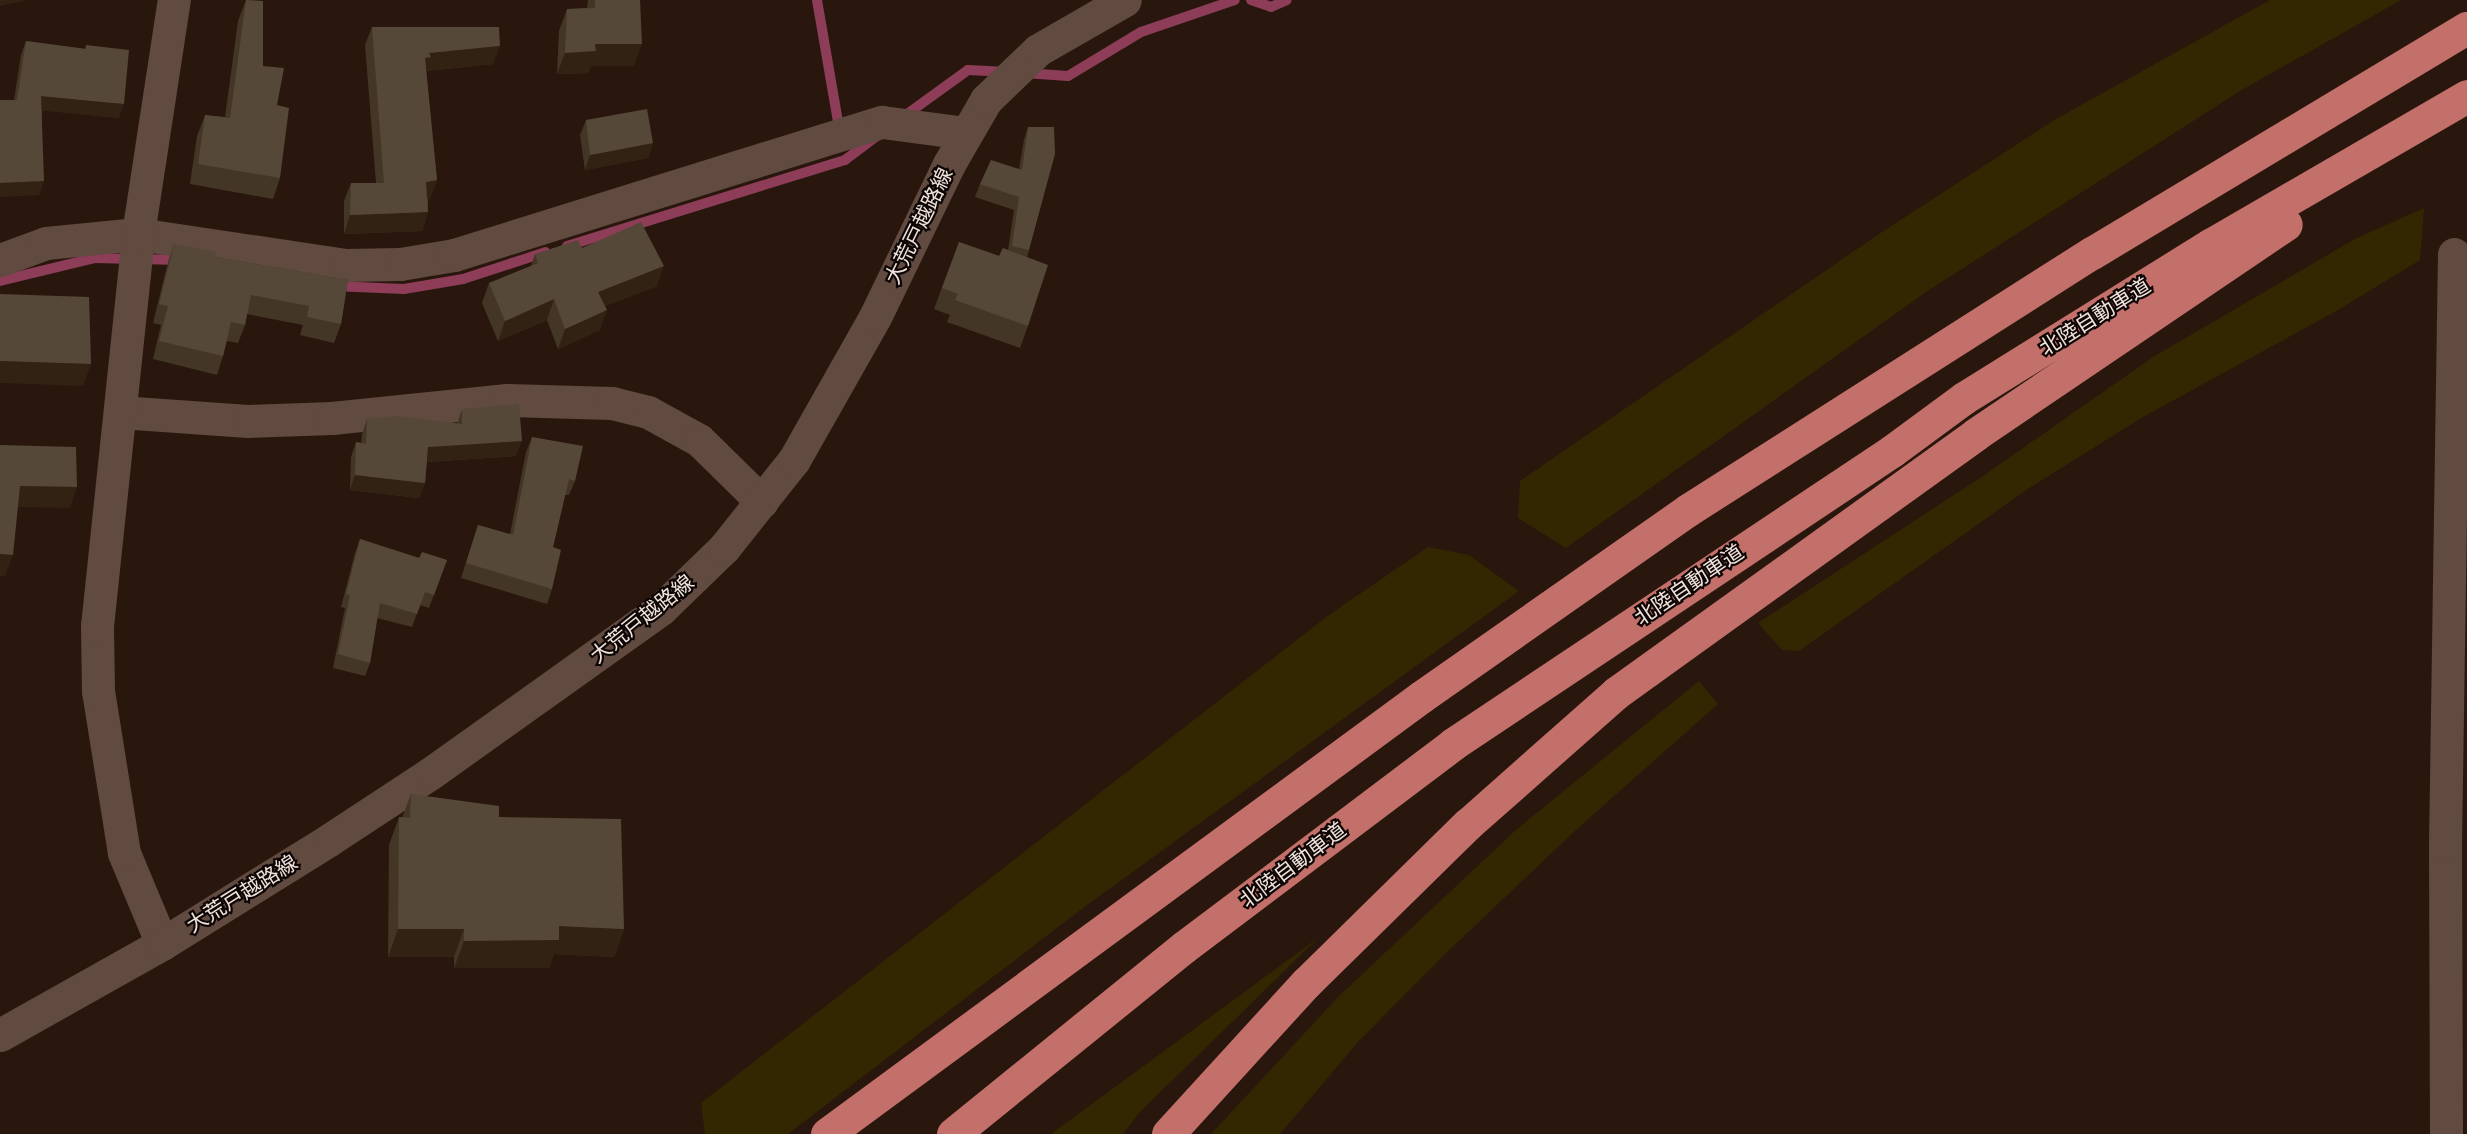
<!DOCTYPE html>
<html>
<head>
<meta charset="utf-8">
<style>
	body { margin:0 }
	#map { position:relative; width:2467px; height:1134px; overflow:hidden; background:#29170d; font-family:"Fira Sans","Noto Sans JP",sans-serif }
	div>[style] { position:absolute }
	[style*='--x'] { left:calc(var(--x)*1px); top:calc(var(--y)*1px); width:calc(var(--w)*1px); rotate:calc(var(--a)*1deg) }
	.green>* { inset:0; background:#322701 }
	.stream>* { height:10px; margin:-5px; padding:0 5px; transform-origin:5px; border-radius:5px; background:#8d3d57 }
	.minor>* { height:33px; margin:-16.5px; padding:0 16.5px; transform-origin:16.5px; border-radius:16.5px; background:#614a40 }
	.secondary>* { height:33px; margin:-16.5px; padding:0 16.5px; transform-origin:16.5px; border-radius:16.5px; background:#614a40 }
	.motorway>* { height:33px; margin:-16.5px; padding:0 16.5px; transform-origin:16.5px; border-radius:16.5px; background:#c36f6a }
	.wall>* { inset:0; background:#443626 }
	.shaded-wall>* { inset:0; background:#312214 }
	.building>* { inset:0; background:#564839 }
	span { translate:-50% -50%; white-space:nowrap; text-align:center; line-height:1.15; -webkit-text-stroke:4.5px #0c0503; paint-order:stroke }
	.street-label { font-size:21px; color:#f0e2dc }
</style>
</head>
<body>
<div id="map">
	<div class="green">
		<i style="clip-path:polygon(2270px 0,2401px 0,2240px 91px,1929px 290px,1566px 548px,1518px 518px,1520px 481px,1876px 236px,2056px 119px)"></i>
		<i style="clip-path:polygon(2424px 208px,2420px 260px,2338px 310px,2143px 417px,2029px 488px,1799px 651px,1782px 650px,1758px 623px,1986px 474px,2153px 357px,2355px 239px)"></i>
		<i style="clip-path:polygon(1428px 547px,1469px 555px,1519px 591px,1079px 911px,788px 1134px,705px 1134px,701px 1103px,1329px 615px)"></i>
		<i style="clip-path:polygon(1699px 681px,1718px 704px,1577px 829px,1444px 955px,1358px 1042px,1280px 1134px,1211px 1134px,1339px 996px,1517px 829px)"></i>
		<i style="clip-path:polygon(1318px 938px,1139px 1113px,1123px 1134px,1051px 1134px)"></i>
	</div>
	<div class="stream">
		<i style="--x:817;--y:0;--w:135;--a:80.2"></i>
		<i style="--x:1251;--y:0;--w:21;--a:19"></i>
		<i style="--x:1271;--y:7;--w:17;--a:-24"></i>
		<i style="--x:1025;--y:73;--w:43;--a:4"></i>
		<i style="--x:1068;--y:76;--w:85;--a:-31.1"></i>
		<i style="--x:1141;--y:32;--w:99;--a:-18.8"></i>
		<i style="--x:903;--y:117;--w:80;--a:-35.9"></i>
		<i style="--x:968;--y:70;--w:39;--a:3"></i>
		<i style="--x:567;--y:246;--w:291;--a:-17.2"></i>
		<i style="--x:845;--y:160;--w:39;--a:-37"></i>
		<i style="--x:0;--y:281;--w:97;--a:-13.7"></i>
		<i style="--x:94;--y:258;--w:87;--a:1.3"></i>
		<i style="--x:333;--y:286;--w:71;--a:2.4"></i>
		<i style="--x:404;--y:289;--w:60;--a:-9.6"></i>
		<i style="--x:463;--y:279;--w:87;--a:-18"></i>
	</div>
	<div class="minor">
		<i style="--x:0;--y:260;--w:49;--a:-20.3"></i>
		<i style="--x:46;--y:243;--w:92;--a:-5.6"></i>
		<i style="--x:138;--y:234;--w:210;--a:8.5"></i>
		<i style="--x:346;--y:265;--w:54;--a:-1.1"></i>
		<i style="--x:400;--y:264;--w:55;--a:-9.5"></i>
		<i style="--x:454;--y:255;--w:448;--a:-17.3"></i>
		<i style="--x:882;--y:122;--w:83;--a:7.6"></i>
		<i style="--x:120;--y:412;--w:128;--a:4"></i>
		<i style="--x:248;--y:421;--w:84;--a:-2"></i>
		<i style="--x:332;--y:418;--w:176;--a:-5.9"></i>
		<i style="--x:507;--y:400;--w:105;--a:1.6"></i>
		<i style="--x:612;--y:403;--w:37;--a:14"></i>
		<i style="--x:648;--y:412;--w:58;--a:28.8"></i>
		<i style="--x:699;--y:440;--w:88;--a:44.5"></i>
		<i style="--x:162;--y:944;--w:99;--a:-112.7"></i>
		<i style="--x:124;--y:853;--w:164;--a:-99.1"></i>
		<i style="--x:98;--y:691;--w:65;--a:-90.9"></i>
		<i style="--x:97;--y:626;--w:394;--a:-84"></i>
		<i style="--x:138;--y:234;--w:237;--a:-81.3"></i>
		<i style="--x:2446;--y:1134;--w:290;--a:-90.2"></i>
		<i style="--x:2445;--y:844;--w:590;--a:-89.13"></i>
	</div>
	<div class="secondary">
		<i style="--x:0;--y:1035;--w:186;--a:-29.3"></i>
		<i style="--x:162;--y:944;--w:197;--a:-31.9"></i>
		<i style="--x:329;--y:840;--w:122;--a:-33.3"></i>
		<i style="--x:431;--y:773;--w:282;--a:-35.5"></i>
		<i style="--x:661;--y:609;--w:88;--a:-44.1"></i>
		<i style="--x:724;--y:548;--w:112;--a:-51.5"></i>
		<i style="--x:794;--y:460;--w:164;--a:-60.5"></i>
		<i style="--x:875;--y:317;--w:170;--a:-64.2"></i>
		<i style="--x:949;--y:164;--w:74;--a:-60"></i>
		<i style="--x:986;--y:100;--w:72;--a:-43.9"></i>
		<i style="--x:1038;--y:50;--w:100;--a:-29.9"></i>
	</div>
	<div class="motorway">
		<i style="--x:827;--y:1134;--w:737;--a:-36.34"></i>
		<i style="--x:1421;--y:697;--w:326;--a:-35"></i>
		<i style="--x:1688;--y:510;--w:479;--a:-32.5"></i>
		<i style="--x:2092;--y:253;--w:437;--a:-31"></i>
		<i style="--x:953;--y:1134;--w:297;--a:-39"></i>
		<i style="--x:1184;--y:947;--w:337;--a:-37"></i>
		<i style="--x:1453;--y:744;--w:528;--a:-33.72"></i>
		<i style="--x:1892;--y:451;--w:89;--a:-36.4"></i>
		<i style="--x:1964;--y:398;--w:290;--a:-31.9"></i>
		<i style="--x:2210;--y:245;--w:297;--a:-30.1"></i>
		<i style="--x:1168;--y:1134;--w:205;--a:-47.6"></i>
		<i style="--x:1306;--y:983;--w:227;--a:-44.5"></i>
		<i style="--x:1468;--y:824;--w:198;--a:-41.5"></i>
		<i style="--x:1616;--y:693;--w:443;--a:-35.7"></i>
		<i style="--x:1976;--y:434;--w:374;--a:-34.1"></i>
	</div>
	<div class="wall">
		<i style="clip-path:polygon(246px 0,263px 66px,277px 105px,280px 178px,273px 199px,190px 184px,197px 136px,205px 115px,225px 117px,238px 21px)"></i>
		<i style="clip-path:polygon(588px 0,595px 0,634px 66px,591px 66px,588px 73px,557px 74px,559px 31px,567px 9px,587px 8px)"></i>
		<i style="clip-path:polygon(372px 27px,493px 64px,426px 71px,437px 180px,430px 198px,428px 199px,428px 212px,422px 231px,344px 234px,344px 201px,351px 183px,376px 183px,365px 45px)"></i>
		<i style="clip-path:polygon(26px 41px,85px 49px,86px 45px,119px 118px,42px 110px,39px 195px,14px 100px,21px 55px)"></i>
		<i style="clip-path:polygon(586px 120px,653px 143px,648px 158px,585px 170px,580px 135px)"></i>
		<i style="clip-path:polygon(1028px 127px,1029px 250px,1027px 257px,1028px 326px,1020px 348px,947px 322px,950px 315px,934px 309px,959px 242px,999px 256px,1008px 250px,1014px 210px,975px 197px,980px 184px,1019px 169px,1024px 140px)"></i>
		<i style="clip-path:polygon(174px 244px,215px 257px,348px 280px,341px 324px,334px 343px,300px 335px,303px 325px,247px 314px,245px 325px,238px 343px,227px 341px,223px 356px,217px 375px,153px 359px,161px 325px,153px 323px,168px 262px)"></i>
		<i style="clip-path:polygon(582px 248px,657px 286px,605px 306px,600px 330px,558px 349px,547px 320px,498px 341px,482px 303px,489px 283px,531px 266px,535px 254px)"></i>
		<i style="clip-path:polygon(462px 409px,516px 456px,427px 462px,425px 483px,419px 498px,350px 490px,351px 457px,356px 442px,361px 443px,362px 434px,367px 419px,457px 424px)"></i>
		<i style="clip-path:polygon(532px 437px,575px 481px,569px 495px,565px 495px,553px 547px,552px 589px,547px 604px,461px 578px,478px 525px,510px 534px,526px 452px)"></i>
		<i style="clip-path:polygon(360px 539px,419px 558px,447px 560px,429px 608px,420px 605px,412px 627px,377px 618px,370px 663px,365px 676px,333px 668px,345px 608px,341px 607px,355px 553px)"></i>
		<i style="clip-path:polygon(411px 794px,499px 817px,624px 929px,614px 957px,554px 954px,549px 968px,454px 968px,454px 957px,388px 957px,389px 845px,399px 817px,402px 818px)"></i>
	</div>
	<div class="shaded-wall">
		<i style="clip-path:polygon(0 0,27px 0,0 6px)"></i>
		<i style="clip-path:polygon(595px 44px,642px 44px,634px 66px,591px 66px,588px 73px,557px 74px,565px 53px)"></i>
		<i style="clip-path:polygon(500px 46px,493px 64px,426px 71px,425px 58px,429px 53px)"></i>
		<i style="clip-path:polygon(41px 96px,124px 104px,119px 118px,36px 110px)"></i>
		<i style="clip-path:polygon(653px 143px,648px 158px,585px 170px,590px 155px)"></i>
		<i style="clip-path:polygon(437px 180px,430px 198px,420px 200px,426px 182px)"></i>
		<i style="clip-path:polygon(44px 181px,39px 195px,0 197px,0 183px)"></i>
		<i style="clip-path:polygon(428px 212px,422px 231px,344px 234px,350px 215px)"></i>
		<i style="clip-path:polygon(664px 266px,657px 286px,591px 312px,598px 292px)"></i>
		<i style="clip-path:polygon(554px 299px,547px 320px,498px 341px,505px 321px)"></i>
		<i style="clip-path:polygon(607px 310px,600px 330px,558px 349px,565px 329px)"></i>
		<i style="clip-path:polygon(0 361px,91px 364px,83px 386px,0 383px)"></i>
		<i style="clip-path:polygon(522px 441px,516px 456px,423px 462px,428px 447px)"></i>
		<i style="clip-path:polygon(355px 475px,425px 483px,419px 498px,350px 490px)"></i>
		<i style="clip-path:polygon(20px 486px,77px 487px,70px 508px,13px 507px)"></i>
		<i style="clip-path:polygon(0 554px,13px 555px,5px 576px,0 576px)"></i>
		<i style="clip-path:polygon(559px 926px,624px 929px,614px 957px,554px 954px,549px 968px,454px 968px,464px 941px)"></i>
		<i style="clip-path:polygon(398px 929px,464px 929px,454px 957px,388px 957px)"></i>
	</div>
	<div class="building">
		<i style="clip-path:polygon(246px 0,263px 1px,263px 66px,284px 68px,277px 105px,289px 108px,280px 178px,198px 164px,205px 115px,230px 118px)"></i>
		<i style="clip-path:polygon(595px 0,640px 0,642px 44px,595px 44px,596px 51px,565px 53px,567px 9px,595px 8px)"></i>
		<i style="clip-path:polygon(372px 27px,499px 27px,500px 46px,429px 53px,431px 57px,425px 58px,437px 180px,426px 182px,428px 212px,350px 215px,351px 183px,384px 183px)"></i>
		<i style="clip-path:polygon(26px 41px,86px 49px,86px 45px,129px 50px,124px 104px,41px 96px,44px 181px,0 183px,0 100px,17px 100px)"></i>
		<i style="clip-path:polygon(647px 109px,653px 143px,590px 155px,586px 120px)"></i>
		<i style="clip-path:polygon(1028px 127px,1054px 127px,1055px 154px,1029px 250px,1012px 246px,1019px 197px,980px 184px,991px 160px,1022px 170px)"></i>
		<i style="clip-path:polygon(641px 222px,664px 266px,598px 292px,607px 310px,565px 329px,554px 299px,505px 321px,489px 283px,538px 263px,535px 254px,578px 240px,582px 248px)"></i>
		<i style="clip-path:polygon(959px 242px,999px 256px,1003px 248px,1048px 265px,1028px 326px,955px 300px,958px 294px,942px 288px)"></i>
		<i style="clip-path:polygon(174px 244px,216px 252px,215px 257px,348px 280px,341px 324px,307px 317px,309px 306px,251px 295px,245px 325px,231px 322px,223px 356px,159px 341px,168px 306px,159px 304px)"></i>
		<i style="clip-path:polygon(0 294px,89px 297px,91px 364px,0 361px)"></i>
		<i style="clip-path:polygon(519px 404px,522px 441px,428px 447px,425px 483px,355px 475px,356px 442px,366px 444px,367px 419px,397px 416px,462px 424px,462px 409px)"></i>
		<i style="clip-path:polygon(532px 437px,583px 446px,575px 481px,569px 479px,553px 547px,561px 550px,552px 589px,466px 563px,478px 525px,513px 535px)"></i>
		<i style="clip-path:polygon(0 445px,76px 447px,77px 487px,20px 486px,13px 555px,0 554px)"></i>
		<i style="clip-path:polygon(360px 539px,419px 558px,422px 552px,447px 560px,434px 595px,425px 592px,417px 614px,380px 603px,370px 663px,338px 654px,350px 595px,346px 594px)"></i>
		<i style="clip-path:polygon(411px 794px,499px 806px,499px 817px,621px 819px,624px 929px,559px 926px,559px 940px,464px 941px,464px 929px,398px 929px,399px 817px,410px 818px)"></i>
	</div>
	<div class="street-label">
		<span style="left:919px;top:226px;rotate:-64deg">大荒戸越路線</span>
		<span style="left:2095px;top:317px;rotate:-32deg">北陸自動車道</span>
		<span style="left:1689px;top:585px;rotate:-34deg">北陸自動車道</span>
		<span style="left:642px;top:619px;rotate:-39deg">大荒戸越路線</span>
		<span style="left:1293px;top:865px;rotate:-37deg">北陸自動車道</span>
		<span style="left:242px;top:894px;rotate:-32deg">大荒戸越路線</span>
	</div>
</div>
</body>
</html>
